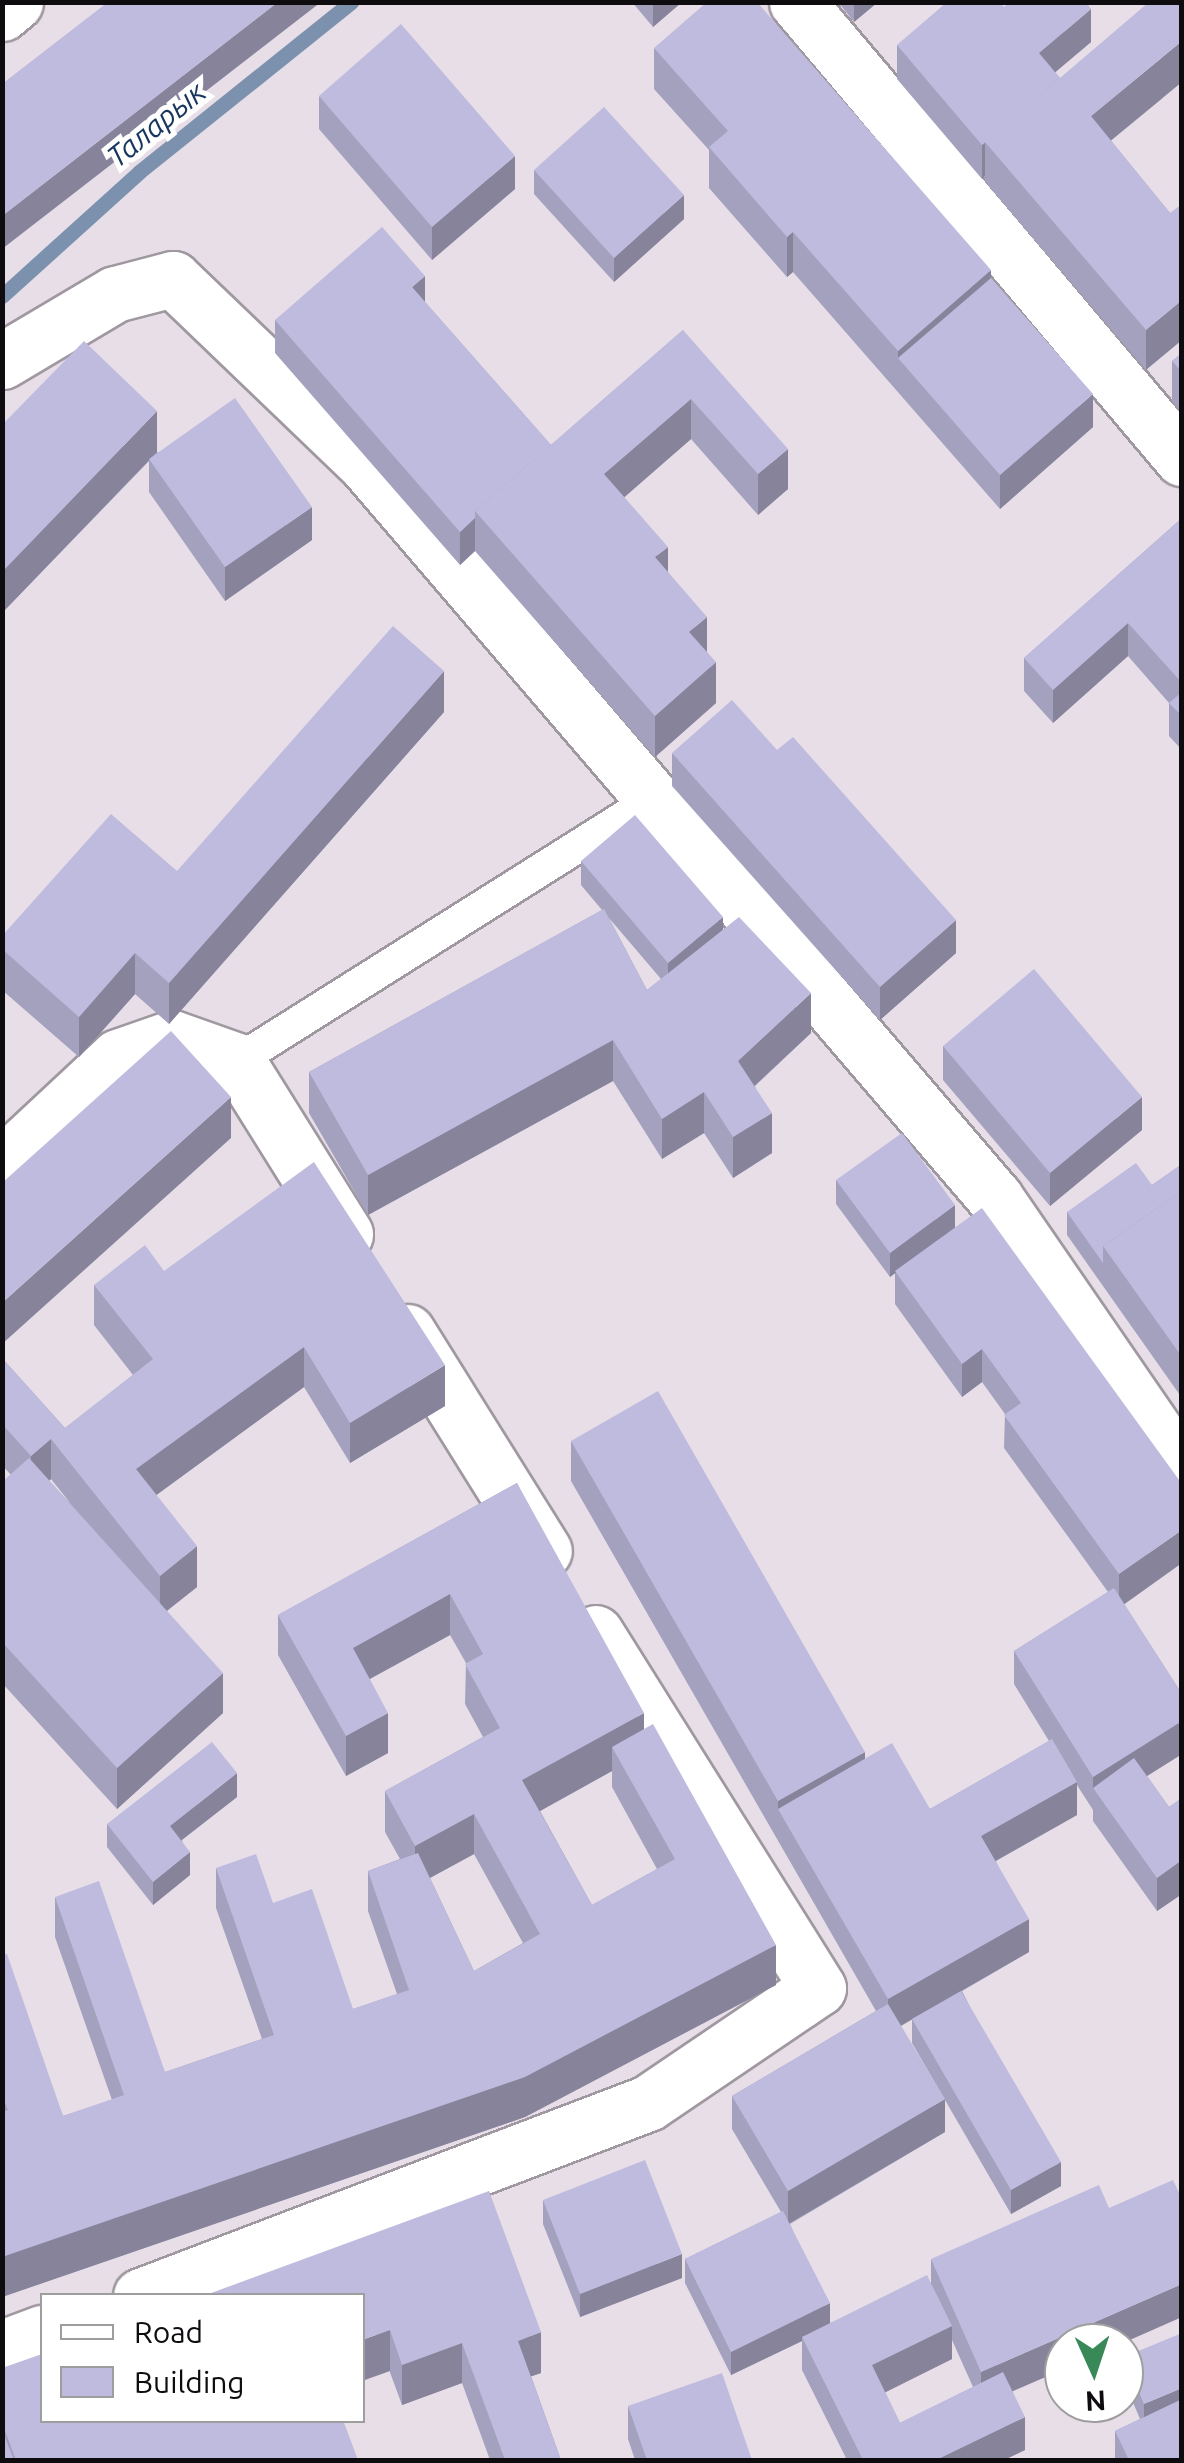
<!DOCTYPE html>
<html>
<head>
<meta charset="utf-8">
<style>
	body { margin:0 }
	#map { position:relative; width:1184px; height:2463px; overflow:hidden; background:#e7dee7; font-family:Ubuntu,sans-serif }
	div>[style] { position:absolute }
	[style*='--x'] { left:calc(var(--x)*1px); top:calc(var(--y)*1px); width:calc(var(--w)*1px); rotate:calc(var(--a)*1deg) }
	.stream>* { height:15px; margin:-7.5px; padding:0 7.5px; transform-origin:7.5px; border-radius:7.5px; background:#7c91ae }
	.roads { filter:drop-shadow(2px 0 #a098a1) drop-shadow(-2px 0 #a098a1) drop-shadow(0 2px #a098a1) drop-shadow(0 -2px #a098a1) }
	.service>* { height:32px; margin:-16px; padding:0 16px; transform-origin:16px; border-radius:16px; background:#fff }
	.minor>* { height:55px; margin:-27.5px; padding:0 27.5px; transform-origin:27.5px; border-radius:27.5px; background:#fff }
	.wall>* { inset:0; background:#a4a1bf }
	.shaded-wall>* { inset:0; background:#86839b }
	.building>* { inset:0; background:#bfbbde }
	span { translate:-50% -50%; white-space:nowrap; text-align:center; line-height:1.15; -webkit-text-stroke:10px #fff; paint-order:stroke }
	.water-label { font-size:30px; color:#17355d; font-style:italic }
	.frame { position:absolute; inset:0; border:5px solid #0f0c0f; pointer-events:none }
	.legend { position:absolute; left:40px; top:2293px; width:325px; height:130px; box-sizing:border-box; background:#fff; border:2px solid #9f9e9f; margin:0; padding:12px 18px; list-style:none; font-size:30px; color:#0f0c0f }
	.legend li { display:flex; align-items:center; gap:20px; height:50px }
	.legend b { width:50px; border:2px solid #9f9e9f }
	.north { position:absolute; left:1044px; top:2323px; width:100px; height:100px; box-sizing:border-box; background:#fff; border:2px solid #9f9e9f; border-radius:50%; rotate:177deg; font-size:28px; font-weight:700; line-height:40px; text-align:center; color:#0f0c0f }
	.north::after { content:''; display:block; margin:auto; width:35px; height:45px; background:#398858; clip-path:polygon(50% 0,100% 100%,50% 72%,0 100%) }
</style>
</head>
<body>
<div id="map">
	<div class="stream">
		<i style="--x:2;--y:296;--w:185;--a:-42.1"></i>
		<i style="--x:139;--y:172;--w:272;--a:-38.7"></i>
	</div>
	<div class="roads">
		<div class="service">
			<i style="--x:237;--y:1061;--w:492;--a:-32.2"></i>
		</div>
		<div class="minor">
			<i style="--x:797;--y:2;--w:597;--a:49.83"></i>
			<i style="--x:2;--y:13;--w:17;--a:-40"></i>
			<i style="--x:2;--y:361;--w:131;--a:-30.7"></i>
			<i style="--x:115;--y:294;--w:60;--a:-14.5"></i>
			<i style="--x:173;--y:279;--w:266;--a:43.8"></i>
			<i style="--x:365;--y:463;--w:968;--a:49.4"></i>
			<i style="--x:995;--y:1198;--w:330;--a:55.5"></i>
			<i style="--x:2;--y:1165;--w:158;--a:-43"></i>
			<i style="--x:118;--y:1057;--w:57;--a:-19.4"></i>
			<i style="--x:172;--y:1038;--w:69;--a:19.5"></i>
			<i style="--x:237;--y:1061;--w:204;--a:58"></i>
			<i style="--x:407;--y:1332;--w:258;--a:58"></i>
			<i style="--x:141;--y:2296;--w:542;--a:-20.84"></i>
			<i style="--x:648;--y:2103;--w:205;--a:-34.1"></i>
			<i style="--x:818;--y:1988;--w:419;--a:-122.1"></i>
			<i style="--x:2;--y:2348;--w:43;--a:-20.6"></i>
		</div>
	</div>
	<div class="wall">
		<i style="clip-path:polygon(632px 2px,682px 2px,653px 27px)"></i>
		<i style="clip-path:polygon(838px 2px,878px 2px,854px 22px)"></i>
		<i style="clip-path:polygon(1004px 7px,1091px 42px,1055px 72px,1170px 213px,1146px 370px,985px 182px,985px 176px,982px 179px,897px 79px,897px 45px)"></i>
		<i style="clip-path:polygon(654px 48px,991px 278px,1093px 427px,1000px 509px,793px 272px,787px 277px,709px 188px,709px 150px,654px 89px)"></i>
		<i style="clip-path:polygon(319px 96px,515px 189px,432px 260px,319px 129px)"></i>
		<i style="clip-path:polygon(534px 170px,684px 219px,614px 282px,534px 194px)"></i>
		<i style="clip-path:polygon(425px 302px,551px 445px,683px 330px,788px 489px,758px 515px,691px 439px,624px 497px,668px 572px,707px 652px,716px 703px,655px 757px,475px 551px,460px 565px,275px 353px,275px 320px)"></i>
		<i style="clip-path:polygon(1182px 353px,1182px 413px,1172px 401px,1172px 361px)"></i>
		<i style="clip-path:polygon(2px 425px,157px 452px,312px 540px,225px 601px,149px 492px,149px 461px,2px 613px)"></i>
		<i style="clip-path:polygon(1182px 518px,1182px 750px,1169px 736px,1169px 703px,1128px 656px,1053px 723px,1024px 691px,1024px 658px)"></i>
		<i style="clip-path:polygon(444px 712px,169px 1024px,135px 994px,79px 1057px,2px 990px,2px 936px,177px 871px)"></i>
		<i style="clip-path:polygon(672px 753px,956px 953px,880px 1020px,672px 786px)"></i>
		<i style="clip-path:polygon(evenodd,581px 861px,723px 930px,811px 1033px,755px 1086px,772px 1153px,733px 1178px,704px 1133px,662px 1159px,613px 1081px,368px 1215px,309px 1113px,309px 1072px,602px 910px,581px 885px,581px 861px,609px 918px,661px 979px,647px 990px,609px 918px)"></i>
		<i style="clip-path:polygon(943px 1046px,1142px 1130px,1050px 1206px,943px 1080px)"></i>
		<i style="clip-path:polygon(1182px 1164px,1182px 1398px,1067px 1235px,1067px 1212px,1152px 1185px)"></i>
		<i style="clip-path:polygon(evenodd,836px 1180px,955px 1227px,1182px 1484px,1124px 1604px,1182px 1694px,1182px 1754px,1147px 1776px,1169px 1807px,1182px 1798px,1182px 1894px,1157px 1911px,1093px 1821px,1093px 1810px,1077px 1785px,1077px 1815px,996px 1861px,1029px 1952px,962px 1991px,1061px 2186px,1011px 2214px,912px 2043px,912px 2019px,944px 2001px,901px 2026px,945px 2132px,790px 2224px,830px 2323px,931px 2283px,931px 2259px,1013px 2392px,1025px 2450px,1004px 2460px,847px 2460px,802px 2370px,802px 2341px,731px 2375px,685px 2283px,685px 2259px,781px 2212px,732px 2129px,732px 2096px,876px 2011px,571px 1481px,571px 1441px,865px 1759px,930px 1809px,1049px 1741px,1014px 1684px,1014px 1651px,1108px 1592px,1004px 1448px,1005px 1414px,982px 1382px,962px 1397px,895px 1304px,895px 1273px,890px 1277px,836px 1204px,836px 1180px,952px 2340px,973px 2387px,900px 2423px,885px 2392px,952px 2359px,952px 2340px)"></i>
		<i style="clip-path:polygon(evenodd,164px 1271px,445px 1406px,350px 1463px,304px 1387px,156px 1495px,197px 1587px,167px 1611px,223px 1713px,117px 1809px,2px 1683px,2px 1482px,11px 1475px,2px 1465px,2px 1358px,65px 1428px,133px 1375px,94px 1325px,94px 1285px,164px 1271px,51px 1479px,71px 1504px,49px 1481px,51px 1479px)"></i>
		<i style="clip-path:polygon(evenodd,517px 1483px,776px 1985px,525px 2117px,2px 2297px,2px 1955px,63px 2116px,112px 2100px,55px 1937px,55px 1897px,165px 2072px,262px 2039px,216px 1908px,216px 1868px,273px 1903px,353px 2009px,397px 1994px,368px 1911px,368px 1871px,400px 1859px,385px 1832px,385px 1791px,483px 1737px,465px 1704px,466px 1663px,450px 1635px,370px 1679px,388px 1753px,346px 1776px,278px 1655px,278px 1615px,517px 1483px,612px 1771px,612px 1787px,657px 1869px,592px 1905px,540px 1811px,612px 1771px,517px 1483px,474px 1854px,523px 1943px,474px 1971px,430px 1878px,474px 1854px)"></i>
		<i style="clip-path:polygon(237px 1797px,182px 1840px,190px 1875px,153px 1905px,107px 1847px,107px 1824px)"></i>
		<i style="clip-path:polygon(489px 2191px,541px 2373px,531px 2376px,561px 2460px,490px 2460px,462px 2383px,402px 2405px,362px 2296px)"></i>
		<i style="clip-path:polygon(543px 2200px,682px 2278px,580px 2317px,543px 2224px)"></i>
		<i style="clip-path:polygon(1124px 2357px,1182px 2460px,1115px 2460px,1115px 2431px,1140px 2419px,1124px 2381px)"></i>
		<i style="clip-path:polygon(2px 2368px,358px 2460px,2px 2460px)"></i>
		<i style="clip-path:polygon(628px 2406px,752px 2460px,635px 2460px,628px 2439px)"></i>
	</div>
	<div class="shaded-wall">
		<i style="clip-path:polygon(278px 2px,321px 2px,2px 249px,2px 216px)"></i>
		<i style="clip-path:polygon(653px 2px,682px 2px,653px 27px)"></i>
		<i style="clip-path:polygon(854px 2px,878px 2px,854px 22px)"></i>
		<i style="clip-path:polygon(1091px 9px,1091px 42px,1039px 86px,1039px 53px)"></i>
		<i style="clip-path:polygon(1182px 41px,1182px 82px,1091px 157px,1091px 116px)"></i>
		<i style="clip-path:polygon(985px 143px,985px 176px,982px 179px,982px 145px)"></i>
		<i style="clip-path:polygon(515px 156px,515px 189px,432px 260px,432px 227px)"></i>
		<i style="clip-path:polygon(684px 195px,684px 219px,614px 282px,614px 258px)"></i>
		<i style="clip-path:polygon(793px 232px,793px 272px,787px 277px,787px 237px)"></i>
		<i style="clip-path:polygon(991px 270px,991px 311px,898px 358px,898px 351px)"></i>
		<i style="clip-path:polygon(425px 276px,425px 309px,412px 287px)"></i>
		<i style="clip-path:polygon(1182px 300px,1182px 340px,1146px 370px,1146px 330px)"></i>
		<i style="clip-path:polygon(1093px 394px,1093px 427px,1000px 509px,1000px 475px)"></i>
		<i style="clip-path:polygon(691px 399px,691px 439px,604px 515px,604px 474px)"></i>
		<i style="clip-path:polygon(157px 411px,157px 452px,2px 613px,2px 572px)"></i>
		<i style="clip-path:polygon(788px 449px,788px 489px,758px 515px,758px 474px)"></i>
		<i style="clip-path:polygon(312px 507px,312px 540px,225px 601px,225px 567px)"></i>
		<i style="clip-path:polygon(475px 518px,475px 551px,460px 565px,460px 532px)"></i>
		<i style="clip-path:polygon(668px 547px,668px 587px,655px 557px)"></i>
		<i style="clip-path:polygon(707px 617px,707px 657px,689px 632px)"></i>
		<i style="clip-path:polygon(1128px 623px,1128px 656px,1053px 723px,1053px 690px)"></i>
		<i style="clip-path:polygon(716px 662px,716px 703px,655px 757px,655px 716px)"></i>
		<i style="clip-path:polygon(444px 671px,444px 712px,169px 1024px,169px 983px)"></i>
		<i style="clip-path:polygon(723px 917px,723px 940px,668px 987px,668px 963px)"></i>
		<i style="clip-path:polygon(956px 920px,956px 953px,880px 1020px,880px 987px)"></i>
		<i style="clip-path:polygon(135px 953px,135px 994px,79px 1057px,79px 1017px)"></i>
		<i style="clip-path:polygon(811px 993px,811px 1033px,738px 1101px,738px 1061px)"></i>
		<i style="clip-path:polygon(613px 1040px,613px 1081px,368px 1215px,368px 1175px)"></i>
		<i style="clip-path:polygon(704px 1092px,704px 1133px,662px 1159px,662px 1119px)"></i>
		<i style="clip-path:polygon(231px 1097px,231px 1138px,2px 1344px,2px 1303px)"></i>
		<i style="clip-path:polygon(1142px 1097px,1142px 1130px,1050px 1206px,1050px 1173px)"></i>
		<i style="clip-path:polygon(772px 1113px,772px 1153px,733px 1178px,733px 1137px)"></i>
		<i style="clip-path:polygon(955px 1205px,955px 1229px,890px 1277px,890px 1253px)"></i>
		<i style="clip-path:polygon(304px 1347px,304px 1387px,136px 1510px,136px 1469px)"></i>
		<i style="clip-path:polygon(982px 1349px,982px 1382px,962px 1397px,962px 1364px)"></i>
		<i style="clip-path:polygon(445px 1365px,445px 1406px,350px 1463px,350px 1423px)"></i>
		<i style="clip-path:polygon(51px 1439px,51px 1479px,31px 1497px,31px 1456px)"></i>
		<i style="clip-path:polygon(1182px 1530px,1182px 1563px,1119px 1608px,1119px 1574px)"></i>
		<i style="clip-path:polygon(197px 1546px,197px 1587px,160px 1616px,160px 1576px)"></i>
		<i style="clip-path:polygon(450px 1594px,450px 1635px,353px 1688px,353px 1648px)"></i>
		<i style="clip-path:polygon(223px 1673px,223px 1713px,117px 1809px,117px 1768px)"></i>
		<i style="clip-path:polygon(388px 1713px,388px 1753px,346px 1776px,346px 1736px)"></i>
		<i style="clip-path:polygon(644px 1713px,644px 1753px,612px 1747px,612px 1771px,522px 1821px,522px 1780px)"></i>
		<i style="clip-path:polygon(1182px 1721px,1182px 1754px,1104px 1803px,1093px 1788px,1093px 1777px)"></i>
		<i style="clip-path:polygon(865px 1752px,865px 1792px,778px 1809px,778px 1801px)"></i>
		<i style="clip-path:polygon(237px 1773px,237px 1797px,170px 1849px,170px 1826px)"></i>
		<i style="clip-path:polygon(1077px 1782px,1077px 1815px,981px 1869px,981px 1836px)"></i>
		<i style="clip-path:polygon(474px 1814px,474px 1854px,415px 1886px,415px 1846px)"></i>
		<i style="clip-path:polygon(190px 1852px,190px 1875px,153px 1905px,153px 1882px)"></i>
		<i style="clip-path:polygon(1182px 1860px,1182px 1894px,1157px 1911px,1157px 1878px)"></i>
		<i style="clip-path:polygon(1029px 1919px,1029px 1952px,888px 2033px,888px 1999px)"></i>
		<i style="clip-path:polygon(776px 1945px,776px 1985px,525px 2117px,2px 2297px,2px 2257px)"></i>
		<i style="clip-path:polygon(945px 2099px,945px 2132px,788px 2224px,788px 2191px)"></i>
		<i style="clip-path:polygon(1061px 2162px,1061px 2186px,1011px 2214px,1011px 2190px)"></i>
		<i style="clip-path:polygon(682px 2254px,682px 2278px,580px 2317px,580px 2294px)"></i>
		<i style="clip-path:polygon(1182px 2284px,1182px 2317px,1123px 2343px,1064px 2343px,1064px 2369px,981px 2405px,981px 2372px)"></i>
		<i style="clip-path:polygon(830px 2303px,830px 2327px,802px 2337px,802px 2341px,731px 2375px,731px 2352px)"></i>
		<i style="clip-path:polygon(952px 2326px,952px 2359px,872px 2399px,872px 2365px)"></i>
		<i style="clip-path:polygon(390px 2330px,390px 2371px,362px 2381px,362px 2340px)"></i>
		<i style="clip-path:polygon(541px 2332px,541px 2373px,518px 2381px,518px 2341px)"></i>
		<i style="clip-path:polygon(462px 2343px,462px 2383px,402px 2405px,402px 2365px)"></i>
		<i style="clip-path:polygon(1182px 2388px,1182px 2412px,1144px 2428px,1144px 2404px)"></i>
		<i style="clip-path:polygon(1025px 2417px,1025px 2450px,1004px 2460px,936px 2460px)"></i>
	</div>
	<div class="building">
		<i style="clip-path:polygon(108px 2px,278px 2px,2px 216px,2px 84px)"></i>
		<i style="clip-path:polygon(707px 2px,757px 2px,991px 270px,898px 351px,793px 232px,787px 237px,709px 147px,728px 131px,654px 48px)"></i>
		<i style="clip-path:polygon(947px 2px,1000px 2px,1004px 7px,1010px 2px,1086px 2px,1091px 9px,1039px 53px,1060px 78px,982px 145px,897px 45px)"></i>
		<i style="clip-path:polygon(1149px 2px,1182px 2px,1182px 41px,1091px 116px,1170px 213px,1182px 204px,1182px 300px,1146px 330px,985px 142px)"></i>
		<i style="clip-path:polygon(401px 24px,515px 156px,432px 227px,319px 96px)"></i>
		<i style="clip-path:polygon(604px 107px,684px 195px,614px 258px,534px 170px)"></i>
		<i style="clip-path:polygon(382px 227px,425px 276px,412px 287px,551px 445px,475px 511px,475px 518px,460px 532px,275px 320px)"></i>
		<i style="clip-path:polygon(991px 278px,1093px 394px,1000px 475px,898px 358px)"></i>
		<i style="clip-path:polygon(683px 330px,788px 449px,758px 474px,691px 399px,604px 474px,668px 547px,655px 557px,707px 617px,689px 632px,716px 662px,655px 716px,475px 511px)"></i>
		<i style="clip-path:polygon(84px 341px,157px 411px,2px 572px,2px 425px)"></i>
		<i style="clip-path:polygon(1182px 353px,1182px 372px,1172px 361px)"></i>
		<i style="clip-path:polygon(235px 398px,312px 507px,225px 567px,149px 459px)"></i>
		<i style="clip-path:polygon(1182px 518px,1182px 683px,1128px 623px,1053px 690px,1024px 658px)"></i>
		<i style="clip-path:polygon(393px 626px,444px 671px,169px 983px,135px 953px,79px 1017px,2px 949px,2px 936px,111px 814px,177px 871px)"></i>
		<i style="clip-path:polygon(1182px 692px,1182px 716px,1169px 703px)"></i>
		<i style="clip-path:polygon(732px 700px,777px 750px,793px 737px,956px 920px,880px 987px,672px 753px)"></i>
		<i style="clip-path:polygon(635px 815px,723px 917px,668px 963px,581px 861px)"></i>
		<i style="clip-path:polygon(604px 909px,647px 990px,739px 917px,811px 993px,738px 1061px,772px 1113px,733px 1137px,704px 1092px,662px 1119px,613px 1040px,368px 1175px,309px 1072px)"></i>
		<i style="clip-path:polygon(1034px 969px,1142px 1097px,1050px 1173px,943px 1046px)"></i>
		<i style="clip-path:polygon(171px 1031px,231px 1097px,2px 1303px,2px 1183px)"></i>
		<i style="clip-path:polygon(902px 1133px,955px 1205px,890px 1253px,836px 1180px)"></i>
		<i style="clip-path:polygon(314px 1162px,445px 1365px,350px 1423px,304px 1347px,136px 1469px,197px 1546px,160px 1576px,51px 1439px,31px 1456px,2px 1424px,2px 1358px,65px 1428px,153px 1359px,94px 1285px,145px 1245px,164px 1271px)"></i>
		<i style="clip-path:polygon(1136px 1163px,1152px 1185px,1182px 1164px,1182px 1191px,1103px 1246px,1103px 1263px,1067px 1212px)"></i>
		<i style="clip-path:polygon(1182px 1191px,1182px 1357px,1103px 1246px)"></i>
		<i style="clip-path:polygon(982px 1208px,1182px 1484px,1182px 1530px,1119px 1574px,1004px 1415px,1021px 1403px,982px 1349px,962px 1364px,895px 1271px)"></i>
		<i style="clip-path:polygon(658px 1391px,865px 1752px,778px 1801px,571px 1441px)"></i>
		<i style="clip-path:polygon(29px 1458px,223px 1673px,117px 1768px,2px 1642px,2px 1482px)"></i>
		<i style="clip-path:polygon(517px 1483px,644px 1713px,522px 1780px,592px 1905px,675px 1859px,612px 1747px,653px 1724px,776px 1945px,525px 2077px,2px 2257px,2px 2112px,8px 2110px,2px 2096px,2px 1955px,7px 1954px,63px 2116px,124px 2095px,55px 1897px,99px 1881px,165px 2072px,274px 2035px,216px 1868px,256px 1854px,273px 1903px,312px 1889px,353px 2009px,409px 1990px,368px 1871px,418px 1853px,474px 1971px,540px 1934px,474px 1814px,415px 1846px,385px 1791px,500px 1728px,465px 1664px,483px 1654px,450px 1594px,353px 1648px,388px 1713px,346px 1736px,278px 1615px)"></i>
		<i style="clip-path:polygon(1114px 1588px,1182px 1694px,1182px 1721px,1093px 1777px,1014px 1651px)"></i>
		<i style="clip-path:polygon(1052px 1739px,1077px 1782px,981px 1836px,1029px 1919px,888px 1999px,778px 1809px,892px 1743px,930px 1809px)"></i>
		<i style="clip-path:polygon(212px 1742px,237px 1773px,170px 1826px,190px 1852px,153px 1882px,107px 1824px)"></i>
		<i style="clip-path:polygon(1134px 1758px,1169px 1807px,1182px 1798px,1182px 1860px,1157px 1878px,1093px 1788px)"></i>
		<i style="clip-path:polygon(961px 1991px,1061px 2162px,1011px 2190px,912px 2019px)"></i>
		<i style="clip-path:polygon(888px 2004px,945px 2099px,788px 2191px,732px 2096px)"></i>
		<i style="clip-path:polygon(645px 2160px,682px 2254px,580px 2294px,543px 2200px)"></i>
		<i style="clip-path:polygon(1173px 2180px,1182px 2199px,1182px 2284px,981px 2372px,931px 2259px,1099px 2185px,1109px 2208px)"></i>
		<i style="clip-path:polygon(489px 2191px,541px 2332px,518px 2341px,561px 2460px,505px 2460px,462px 2343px,402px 2365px,390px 2330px,362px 2340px,362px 2296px,203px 2296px)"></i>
		<i style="clip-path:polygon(783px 2211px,830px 2303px,731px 2352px,685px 2259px)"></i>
		<i style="clip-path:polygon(927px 2275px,952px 2326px,872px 2365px,900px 2423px,1003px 2372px,1025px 2417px,936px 2460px,863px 2460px,802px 2337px)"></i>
		<i style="clip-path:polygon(1182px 2333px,1182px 2388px,1144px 2404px,1124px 2357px)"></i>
		<i style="clip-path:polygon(42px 2354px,42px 2420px,343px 2420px,358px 2460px,16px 2460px,2px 2423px,2px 2368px)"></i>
		<i style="clip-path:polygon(722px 2373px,752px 2460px,647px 2460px,628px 2406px)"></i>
		<i style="clip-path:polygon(1182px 2399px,1182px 2460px,1129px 2460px,1115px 2431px)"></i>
		<i style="clip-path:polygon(2px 2430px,14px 2460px,2px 2460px)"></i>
	</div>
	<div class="water-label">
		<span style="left:156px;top:124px;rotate:-39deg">Таларык</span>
	</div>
	<div class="frame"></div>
	<ul class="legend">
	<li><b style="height:12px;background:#fff"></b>Road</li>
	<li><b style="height:28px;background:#bfbbde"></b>Building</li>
	</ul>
	<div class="north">N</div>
</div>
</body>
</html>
